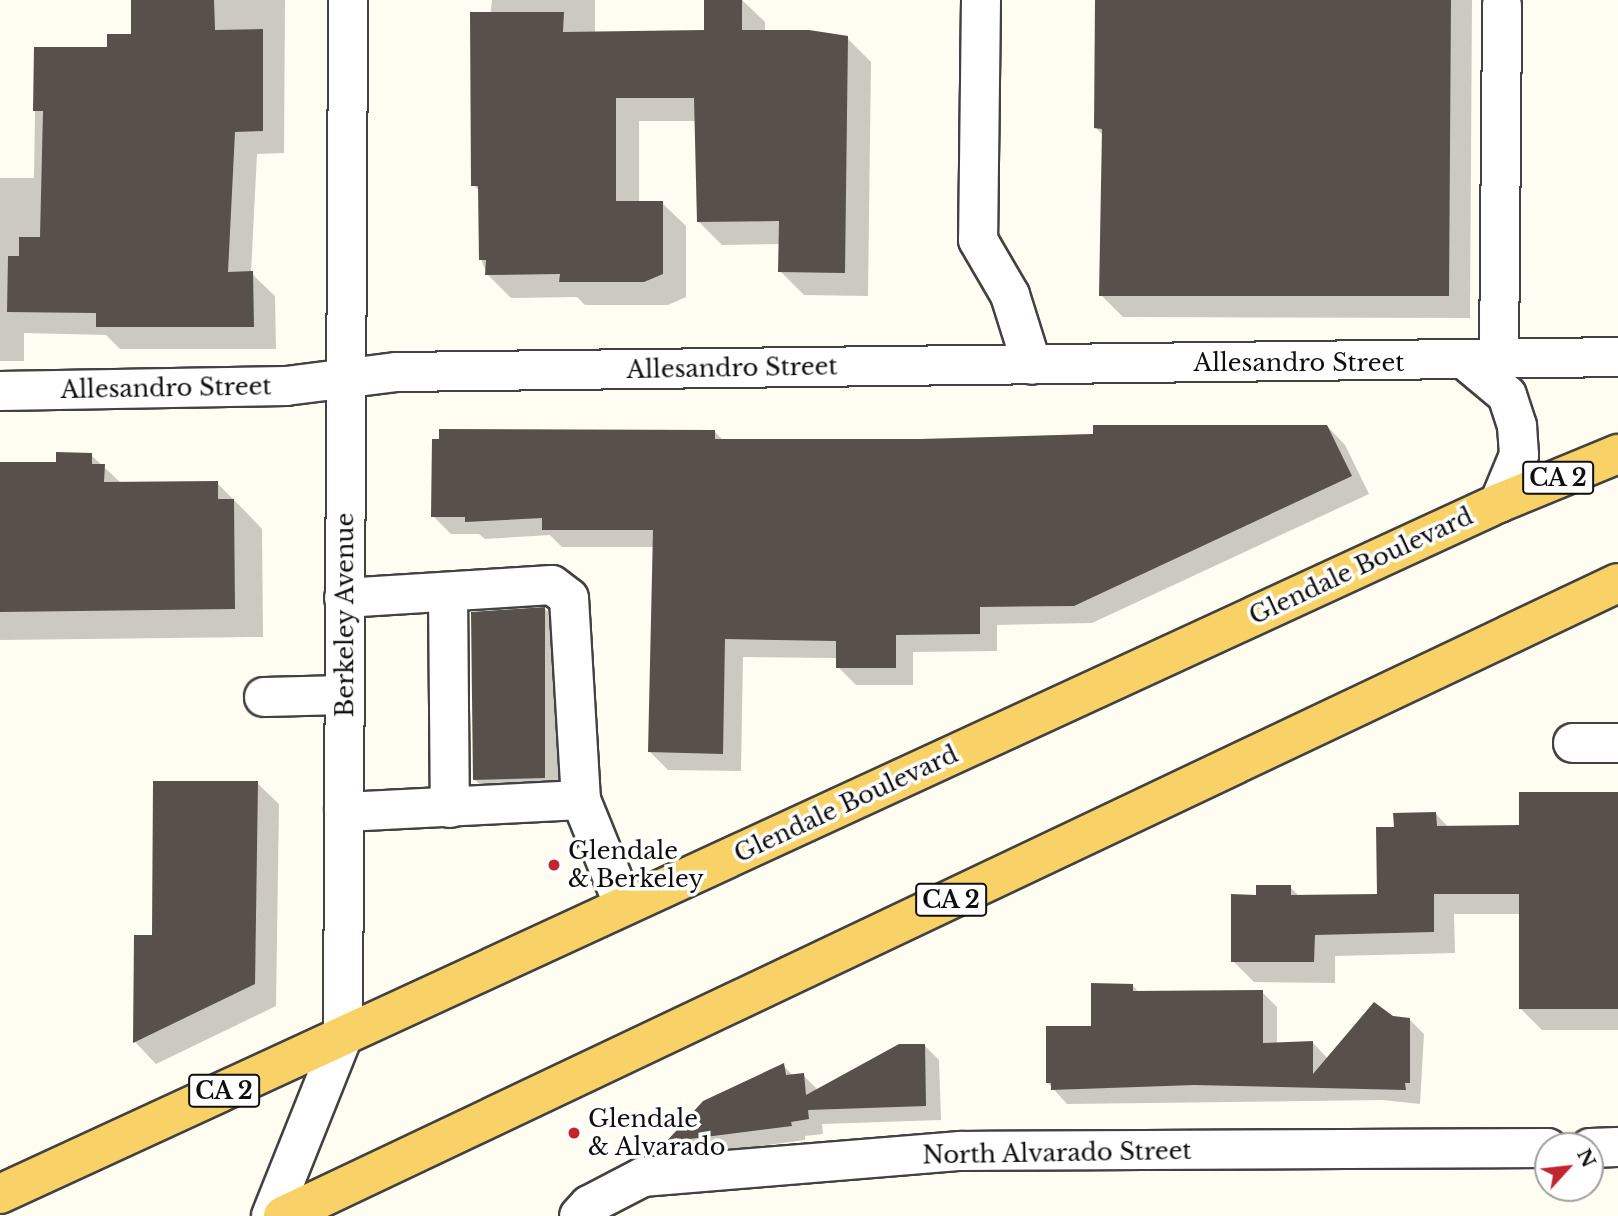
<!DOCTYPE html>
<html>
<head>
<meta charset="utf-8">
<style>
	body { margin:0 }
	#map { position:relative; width:1618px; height:1216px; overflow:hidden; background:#fffcf1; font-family:"Libre Baskerville",serif }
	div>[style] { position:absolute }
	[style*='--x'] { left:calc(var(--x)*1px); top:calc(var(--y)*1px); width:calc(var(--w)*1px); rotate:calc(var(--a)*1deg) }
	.shadow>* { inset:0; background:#0003 }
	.building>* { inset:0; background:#58504b }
	.roads { filter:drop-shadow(2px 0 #424242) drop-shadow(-2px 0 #424242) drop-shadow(0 2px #424242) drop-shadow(0 -2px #424242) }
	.minor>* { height:38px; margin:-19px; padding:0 19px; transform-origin:19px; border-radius:19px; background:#fff }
	.major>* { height:38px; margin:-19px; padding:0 19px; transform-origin:19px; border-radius:19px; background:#f9d267 }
	.dots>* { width:19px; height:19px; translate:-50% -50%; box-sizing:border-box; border:4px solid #fff; border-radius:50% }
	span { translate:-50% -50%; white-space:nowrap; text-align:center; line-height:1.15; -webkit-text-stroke:7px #fff; paint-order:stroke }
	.shield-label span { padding:2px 5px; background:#fff; border:2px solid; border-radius:5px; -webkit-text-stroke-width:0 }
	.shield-label { font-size:23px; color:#0f0f0f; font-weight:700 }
	.street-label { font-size:24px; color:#0f0f0f }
	.poi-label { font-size:24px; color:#0f0f0f }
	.left { translate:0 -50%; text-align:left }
	.north { position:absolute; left:1534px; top:1132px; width:70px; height:70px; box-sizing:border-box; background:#fff; border:2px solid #9f9f9f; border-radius:50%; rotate:63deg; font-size:19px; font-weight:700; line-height:28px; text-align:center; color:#0f0f0f }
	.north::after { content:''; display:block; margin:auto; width:24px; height:32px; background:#c12530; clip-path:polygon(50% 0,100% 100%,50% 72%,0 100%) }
</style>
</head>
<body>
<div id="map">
	<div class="shadow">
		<i style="clip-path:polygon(133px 0,285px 0,284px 153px,257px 154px,251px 273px,275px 296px,276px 349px,120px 349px,106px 335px,24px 333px,24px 361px,0 361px,0 178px,34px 178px,36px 49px,108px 49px,132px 35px)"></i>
		<i style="clip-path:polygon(492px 0,595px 0,595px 33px,706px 31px,706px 0,742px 0,765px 22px,765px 32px,847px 38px,871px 62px,868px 296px,804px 295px,780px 271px,780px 244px,722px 245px,699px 222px,696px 121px,639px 121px,639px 203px,662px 203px,686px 226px,686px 297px,668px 305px,585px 305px,577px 297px,511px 298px,487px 274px,481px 259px,480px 191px,473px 185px)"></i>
		<i style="clip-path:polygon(1096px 0,1472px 0,1470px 318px,1123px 317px,1101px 295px,1103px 135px,1096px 128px)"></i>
		<i style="clip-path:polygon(1327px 426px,1345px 445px,1369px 494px,1092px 623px,997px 625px,997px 651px,913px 652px,913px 685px,856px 685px,838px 667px,838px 658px,743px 657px,741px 771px,668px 770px,650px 752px,654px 547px,562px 547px,550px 535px,485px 539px,479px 534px,451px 534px,433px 516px,715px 432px,724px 441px,920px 440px)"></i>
		<i style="clip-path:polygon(91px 455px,121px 483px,217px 483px,246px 512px,262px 529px,263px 637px,0 640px,0 463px,58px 463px)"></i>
		<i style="clip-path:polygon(545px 609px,572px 636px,572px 804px,502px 806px,474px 779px)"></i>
		<i style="clip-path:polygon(257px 783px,279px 804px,276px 1006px,156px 1064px,135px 1042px,136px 937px,154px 937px)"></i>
		<i style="clip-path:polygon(1618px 794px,1618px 1030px,1542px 1030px,1521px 1009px,1521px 914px,1454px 914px,1455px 953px,1335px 956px,1335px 983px,1254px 982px,1233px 961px,1258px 896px,1290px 887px,1300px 897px,1378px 895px,1396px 828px,1436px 814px,1449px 828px,1520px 827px)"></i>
		<i style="clip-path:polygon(1132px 985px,1139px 993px,1262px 992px,1277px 1007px,1277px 1044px,1313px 1043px,1328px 1059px,1393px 1018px,1409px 1019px,1424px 1034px,1420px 1104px,1383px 1100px,1067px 1104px,1047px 1082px)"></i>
		<i style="clip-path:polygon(924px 1045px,939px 1060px,941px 1120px,822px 1124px,823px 1134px,805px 1136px,805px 1140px,683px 1156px,668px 1142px,704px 1103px,783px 1065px,793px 1076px,803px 1075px,818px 1090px)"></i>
	</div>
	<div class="building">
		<i style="clip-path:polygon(131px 0,214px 0,215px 30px,263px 29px,263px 131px,235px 132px,228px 272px,253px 271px,254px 327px,96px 327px,96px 313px,7px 312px,8px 256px,19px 256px,19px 237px,40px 237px,43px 111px,33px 111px,34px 47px,107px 47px,107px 34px,131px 34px)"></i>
		<i style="clip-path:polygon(704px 0,742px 0,742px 30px,809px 30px,848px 36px,845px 273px,778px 272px,779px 221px,697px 222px,694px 98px,616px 98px,616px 201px,663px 201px,663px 274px,644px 282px,559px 282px,560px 274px,485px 275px,486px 260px,479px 260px,478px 186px,471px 186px,470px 12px,564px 12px,563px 32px,704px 30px)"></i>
		<i style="clip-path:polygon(1095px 0,1451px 0,1449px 296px,1099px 296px,1102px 129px,1094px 128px)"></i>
		<i style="clip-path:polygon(1093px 425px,1327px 425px,1352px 476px,1074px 606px,980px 607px,980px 634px,896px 635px,896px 668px,836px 668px,836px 641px,725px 639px,723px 754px,648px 752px,653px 530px,542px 530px,542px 518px,465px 522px,465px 517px,431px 517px,432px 439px,439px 439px,439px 429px,715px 430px,715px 439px,920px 439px,1093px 434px)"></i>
		<i style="clip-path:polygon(56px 452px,92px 453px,92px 464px,105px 464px,104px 482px,218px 481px,218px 499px,234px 499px,235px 609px,0 612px,0 462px,56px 462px)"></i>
		<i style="clip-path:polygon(545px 607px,545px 778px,473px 780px,471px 612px)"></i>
		<i style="clip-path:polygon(153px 781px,258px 781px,255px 984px,133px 1043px,134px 935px,152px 935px)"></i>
		<i style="clip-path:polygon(1519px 792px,1618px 792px,1618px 1009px,1519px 1009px,1519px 894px,1434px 894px,1434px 932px,1315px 935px,1314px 962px,1231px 962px,1231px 894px,1256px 895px,1256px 885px,1291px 885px,1291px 895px,1377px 894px,1376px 827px,1394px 827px,1393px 813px,1436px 812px,1437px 826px,1519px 825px)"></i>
		<i style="clip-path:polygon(1091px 983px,1133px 984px,1133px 991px,1263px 990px,1263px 1043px,1313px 1041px,1313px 1074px,1374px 1002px,1393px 1016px,1410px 1018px,1410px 1083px,1405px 1083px,1406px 1090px,1194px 1085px,1051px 1090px,1051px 1083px,1046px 1083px,1046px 1026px,1091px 1026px)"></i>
		<i style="clip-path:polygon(899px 1044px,925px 1044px,926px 1106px,808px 1110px,809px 1119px,791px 1122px,792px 1126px,666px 1142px,703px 1101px,784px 1063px,786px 1075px,804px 1073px,806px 1095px)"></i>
	</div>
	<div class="roads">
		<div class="minor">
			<i style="--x:981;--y:0;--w:240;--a:90.7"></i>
			<i style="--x:978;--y:240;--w:64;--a:59.8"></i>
			<i style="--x:1010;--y:295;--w:73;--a:72.6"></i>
			<i style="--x:1499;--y:360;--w:355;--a:-89.5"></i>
			<i style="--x:1466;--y:361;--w:53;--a:39.7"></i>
			<i style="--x:1507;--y:395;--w:33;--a:72"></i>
			<i style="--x:1517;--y:426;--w:29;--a:86"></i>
			<i style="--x:1519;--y:455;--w:52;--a:112.6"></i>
			<i style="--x:0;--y:391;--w:286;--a:-1"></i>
			<i style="--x:286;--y:386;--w:112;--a:-7.2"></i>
			<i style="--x:397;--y:372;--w:1221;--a:-0.7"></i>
			<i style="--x:448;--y:592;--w:216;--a:89.5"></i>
			<i style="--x:344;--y:598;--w:208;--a:-3.6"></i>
			<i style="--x:552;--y:585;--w:21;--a:37"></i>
			<i style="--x:569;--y:598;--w:202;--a:86.6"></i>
			<i style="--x:581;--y:800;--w:114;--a:67.9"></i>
			<i style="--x:264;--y:697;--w:80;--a:-1.4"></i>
			<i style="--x:1573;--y:743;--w:45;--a:0"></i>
			<i style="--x:344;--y:812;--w:237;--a:-2.9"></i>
			<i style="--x:1590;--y:1148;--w:28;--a:-2"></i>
			<i style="--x:271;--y:1216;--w:194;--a:-68.2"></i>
			<i style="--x:343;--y:1036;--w:1036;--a:-89.72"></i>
			<i style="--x:579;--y:1216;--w:15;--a:-48"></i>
			<i style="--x:589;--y:1205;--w:61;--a:-27.4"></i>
			<i style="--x:643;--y:1177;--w:318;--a:-4.7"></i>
			<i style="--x:960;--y:1151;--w:588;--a:-0.29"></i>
		</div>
		<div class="major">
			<i style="--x:0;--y:1194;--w:1651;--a:-24.75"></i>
			<i style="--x:1499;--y:503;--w:129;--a:-22.4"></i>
			<i style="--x:283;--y:1216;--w:1477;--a:-25.37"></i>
		</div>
	</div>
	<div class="dots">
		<i style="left:554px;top:865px;background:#c12530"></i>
		<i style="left:574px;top:1133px;background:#c12530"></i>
	</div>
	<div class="shield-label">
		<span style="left:1558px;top:478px">CA 2</span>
		<span style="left:951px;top:900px">CA 2</span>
		<span style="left:224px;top:1091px">CA 2</span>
	</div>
	<div class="street-label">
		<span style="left:1299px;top:363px">Allesandro Street</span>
		<span style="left:732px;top:368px;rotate:-1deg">Allesandro Street</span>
		<span style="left:166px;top:388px;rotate:-1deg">Allesandro Street</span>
		<span style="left:1361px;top:566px;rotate:-25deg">Glendale Boulevard</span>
		<span style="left:345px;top:615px;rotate:-90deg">Berkeley Avenue</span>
		<span style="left:846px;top:804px;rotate:-25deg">Glendale Boulevard</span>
		<span style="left:1057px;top:1153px;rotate:-1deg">North Alvarado Street</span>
	</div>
	<div class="poi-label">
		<span class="left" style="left:568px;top:865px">Glendale<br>&amp; Berkeley</span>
		<span class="left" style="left:588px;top:1133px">Glendale<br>&amp; Alvarado</span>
	</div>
	<div class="north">N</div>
</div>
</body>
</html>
